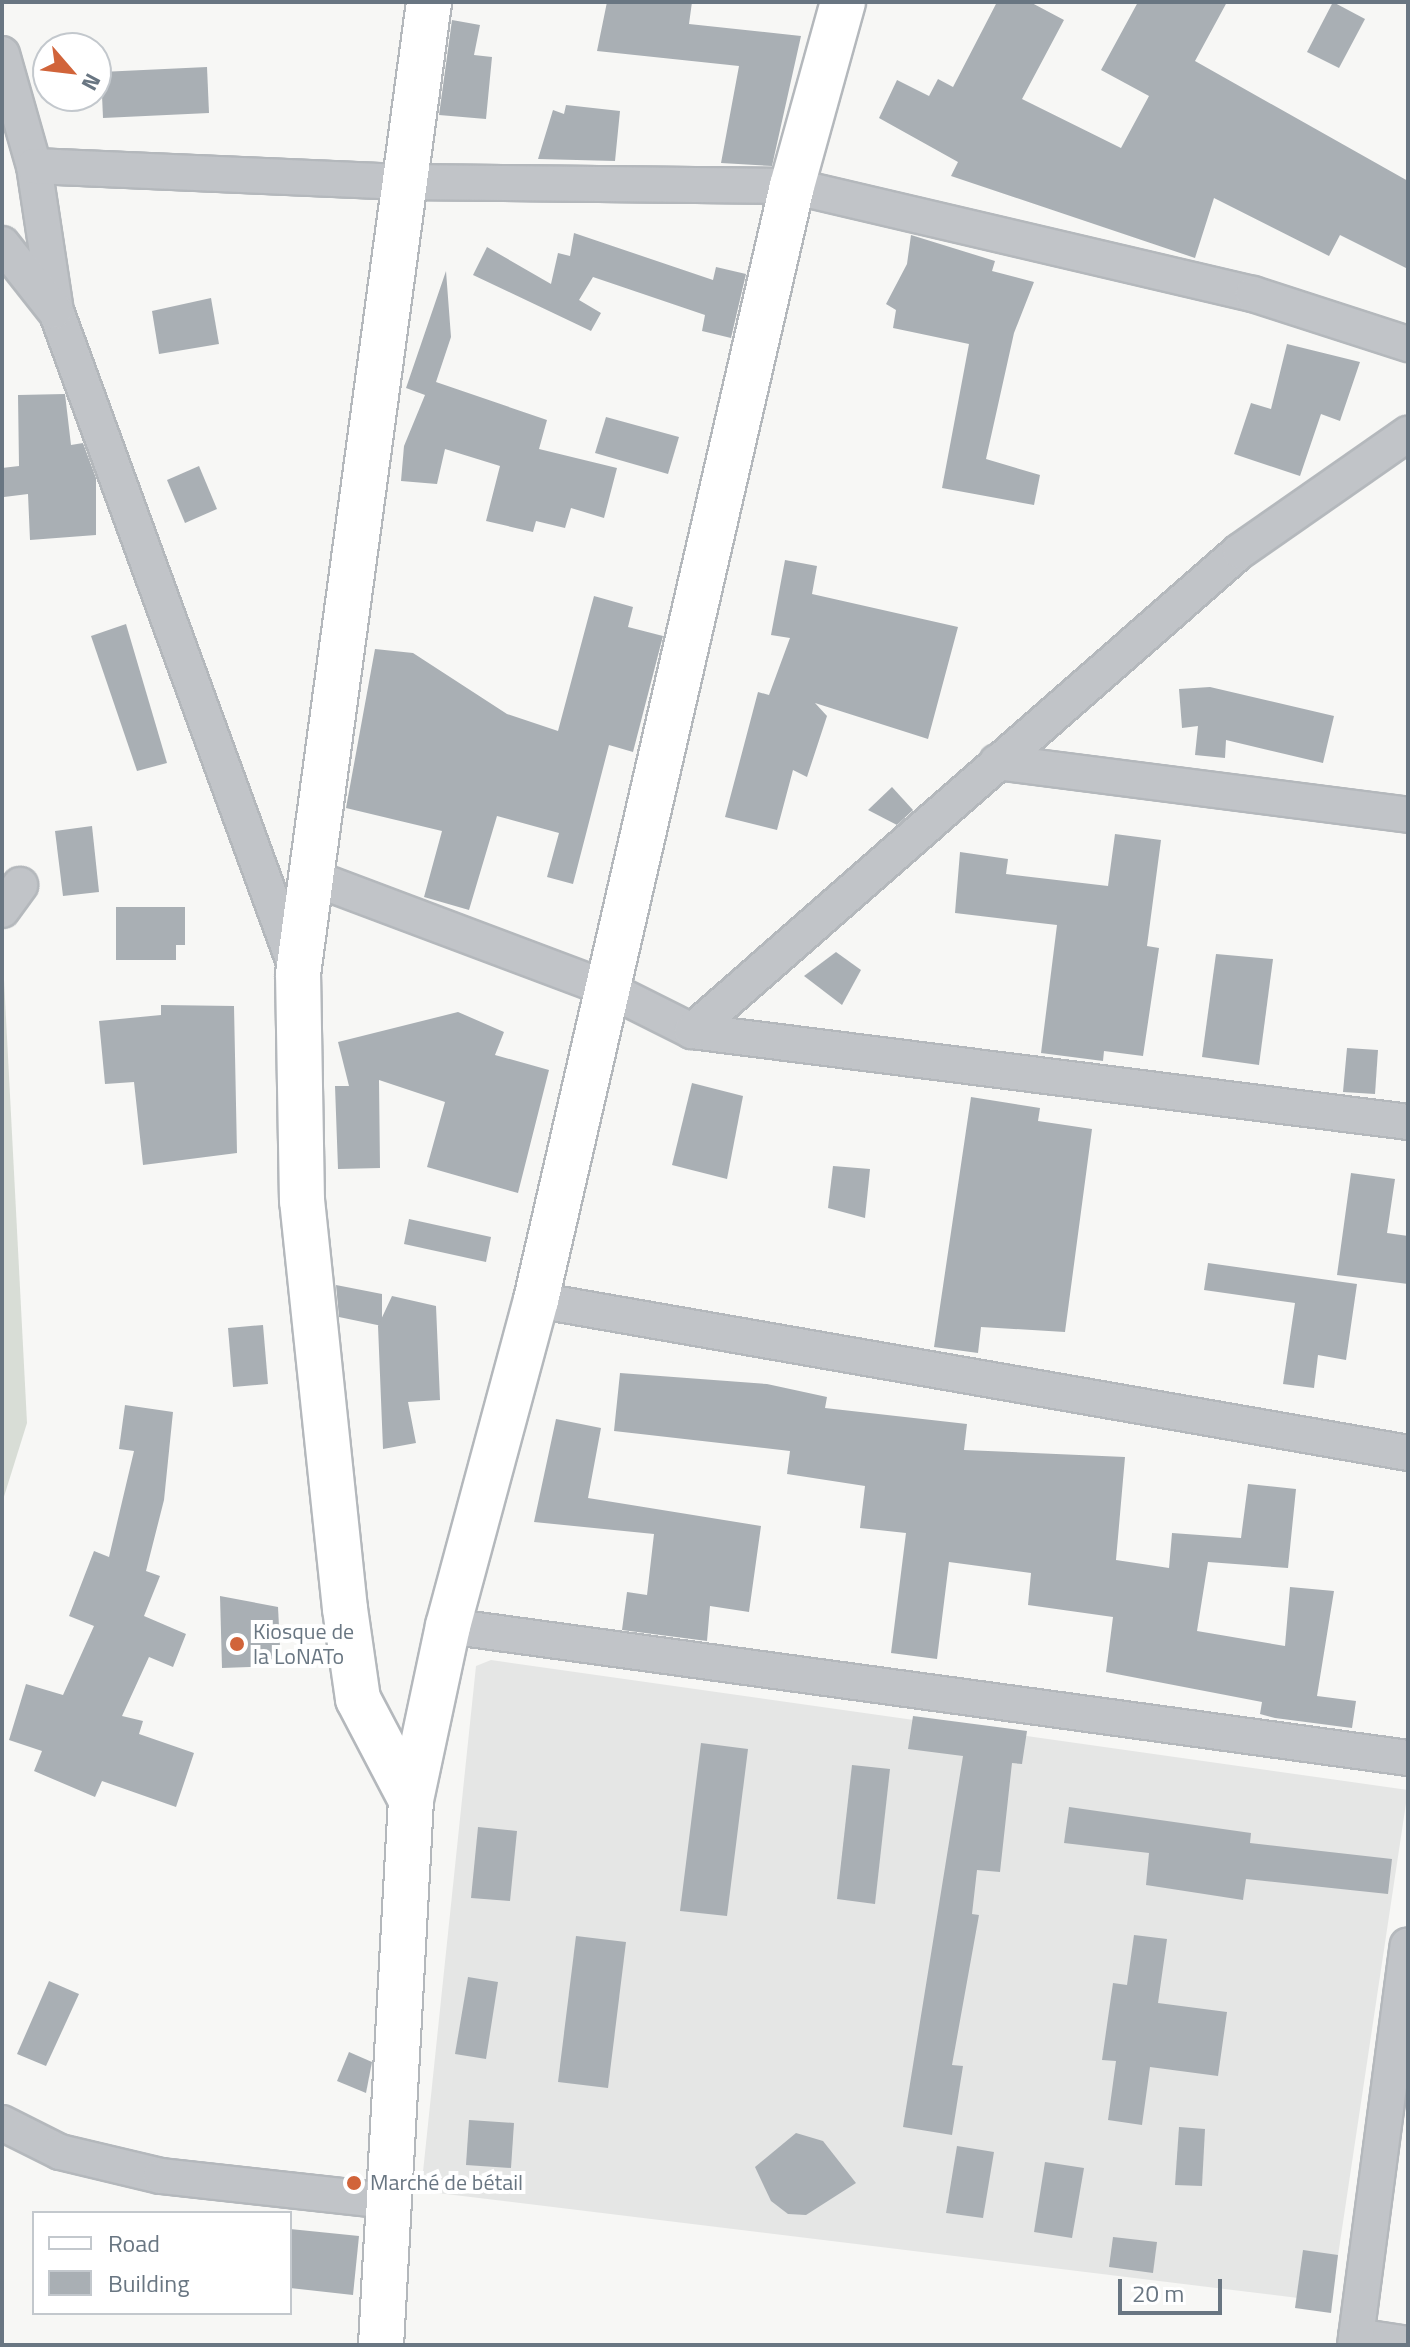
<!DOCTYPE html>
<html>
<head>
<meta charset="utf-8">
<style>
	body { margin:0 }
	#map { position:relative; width:1410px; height:2347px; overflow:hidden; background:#f7f7f5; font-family:"Titillium Web",sans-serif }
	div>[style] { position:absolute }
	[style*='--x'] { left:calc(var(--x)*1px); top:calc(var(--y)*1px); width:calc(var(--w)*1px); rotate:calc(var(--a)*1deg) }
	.built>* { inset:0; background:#e5e6e5 }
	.green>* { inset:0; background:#d8ddd6 }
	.building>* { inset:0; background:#a9afb4 }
	.roads { filter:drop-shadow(2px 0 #b4b8bc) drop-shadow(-2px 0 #b4b8bc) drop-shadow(0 2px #b4b8bc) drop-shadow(0 -2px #b4b8bc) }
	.street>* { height:34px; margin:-17px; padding:0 17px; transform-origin:17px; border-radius:17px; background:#c1c4c8 }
	.secondary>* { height:44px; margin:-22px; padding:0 22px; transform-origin:22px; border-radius:22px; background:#fff }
	.dots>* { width:22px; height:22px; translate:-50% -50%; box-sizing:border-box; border:4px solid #fff; border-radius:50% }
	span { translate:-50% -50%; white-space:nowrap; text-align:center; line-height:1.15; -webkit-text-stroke:8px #fff; paint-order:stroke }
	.poi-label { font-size:22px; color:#697682 }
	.left { translate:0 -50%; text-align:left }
	.frame { position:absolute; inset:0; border:4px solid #697682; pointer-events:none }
	.legend { position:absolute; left:32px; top:2211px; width:260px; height:104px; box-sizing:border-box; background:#fff; border:2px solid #c3c8cd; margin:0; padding:10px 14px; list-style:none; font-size:24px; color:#697682 }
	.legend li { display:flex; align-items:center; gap:16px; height:40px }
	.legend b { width:40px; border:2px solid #c3c8cd }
	.north { position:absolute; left:32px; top:32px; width:80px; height:80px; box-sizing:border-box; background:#fff; border:2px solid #c3c8cd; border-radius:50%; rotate:118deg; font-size:22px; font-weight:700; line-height:32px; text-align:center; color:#697682 }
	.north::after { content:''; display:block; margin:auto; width:28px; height:36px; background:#d1643a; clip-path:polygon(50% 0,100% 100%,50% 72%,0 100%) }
	.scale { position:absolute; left:1118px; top:2279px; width:104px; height:36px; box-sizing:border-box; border:4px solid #697682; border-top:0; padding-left:10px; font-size:24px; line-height:28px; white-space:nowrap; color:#697682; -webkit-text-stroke:6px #fff; paint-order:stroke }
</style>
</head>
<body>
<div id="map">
	<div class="built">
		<i style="clip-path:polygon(491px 1660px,1408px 1790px,1331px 2302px,421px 2191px,476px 1666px)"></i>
	</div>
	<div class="green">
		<i style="clip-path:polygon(2px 941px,27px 1423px,2px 1503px)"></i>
	</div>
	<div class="building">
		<i style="clip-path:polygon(607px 2px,692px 2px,689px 24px,801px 36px,772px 166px,721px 163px,739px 66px,597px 51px)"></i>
		<i style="clip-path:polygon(997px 2px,1030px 2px,1064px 20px,1022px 99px,1121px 148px,1149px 96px,1101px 70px,1138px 2px,1227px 2px,1195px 61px,1408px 181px,1408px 269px,1340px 235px,1329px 256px,1214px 198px,1195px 258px,951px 176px,958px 162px,879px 118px,897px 80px,929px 96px,938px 79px,953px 87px)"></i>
		<i style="clip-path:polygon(1333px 2px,1365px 19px,1339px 68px,1307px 52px)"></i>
		<i style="clip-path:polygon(452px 20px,480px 25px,474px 55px,492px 57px,486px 119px,439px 115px)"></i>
		<i style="clip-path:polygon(207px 67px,209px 113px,103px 118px,101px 72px)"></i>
		<i style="clip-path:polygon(566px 105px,620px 111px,615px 161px,538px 159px,553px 110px,564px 114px)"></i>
		<i style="clip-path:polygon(574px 233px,713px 280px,716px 267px,746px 274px,731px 338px,702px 331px,705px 315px,593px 277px,579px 300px,601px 313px,591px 331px,473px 275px,487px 247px,551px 284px,558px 253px,570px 256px)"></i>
		<i style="clip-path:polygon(911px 235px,995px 261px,992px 271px,1034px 282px,1014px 333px,986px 459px,1040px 475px,1034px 505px,942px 488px,969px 344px,893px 328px,896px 310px,886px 304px,907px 264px)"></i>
		<i style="clip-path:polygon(446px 271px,451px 337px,436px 382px,547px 420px,539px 449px,617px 468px,604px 518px,571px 508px,565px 528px,536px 521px,533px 532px,486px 521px,500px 466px,445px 449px,437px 484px,401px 481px,404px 446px,425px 395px,406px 388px)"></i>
		<i style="clip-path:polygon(211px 298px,219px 344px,159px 354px,152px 311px)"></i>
		<i style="clip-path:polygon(1287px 344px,1360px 362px,1340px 421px,1321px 414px,1300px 476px,1234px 454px,1251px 403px,1271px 409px)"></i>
		<i style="clip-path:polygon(65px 394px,71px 445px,83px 443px,96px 478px,96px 535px,30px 540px,28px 494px,4px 497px,2px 468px,19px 466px,18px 395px)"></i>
		<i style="clip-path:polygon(606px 417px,679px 437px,668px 474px,595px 453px)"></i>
		<i style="clip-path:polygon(199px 466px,217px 509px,185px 523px,167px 480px)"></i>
		<i style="clip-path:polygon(785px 560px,817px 566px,812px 594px,958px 627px,928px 739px,815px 703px,827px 716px,807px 777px,793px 770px,777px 830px,725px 817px,758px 692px,769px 695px,790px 638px,771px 635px)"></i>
		<i style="clip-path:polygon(594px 596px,633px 607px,628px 627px,663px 636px,633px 752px,609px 745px,573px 884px,547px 877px,559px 833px,497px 816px,469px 910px,424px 897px,442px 831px,346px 808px,375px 649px,413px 653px,507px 714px,558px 731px)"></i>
		<i style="clip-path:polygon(126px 624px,167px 763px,137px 771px,91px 636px)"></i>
		<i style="clip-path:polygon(1210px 687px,1334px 716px,1323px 763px,1226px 740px,1225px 758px,1195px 755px,1198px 726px,1182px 728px,1179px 689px)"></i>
		<i style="clip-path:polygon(892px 787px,913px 810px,897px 825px,868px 810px)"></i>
		<i style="clip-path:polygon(92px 826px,99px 892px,63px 896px,55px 831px)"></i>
		<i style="clip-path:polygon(1115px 834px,1161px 840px,1147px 946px,1159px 948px,1143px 1056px,1104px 1051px,1103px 1061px,1041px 1053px,1057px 925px,955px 913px,960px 852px,1008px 859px,1006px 874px,1108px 886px)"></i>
		<i style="clip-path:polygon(116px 907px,185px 907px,185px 945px,176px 945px,176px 960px,116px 960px)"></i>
		<i style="clip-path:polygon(836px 952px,861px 970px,842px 1005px,804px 976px)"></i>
		<i style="clip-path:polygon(1216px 954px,1273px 959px,1259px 1065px,1202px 1057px)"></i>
		<i style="clip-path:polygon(161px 1005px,234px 1006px,237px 1153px,143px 1165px,134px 1082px,105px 1084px,99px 1021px,161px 1015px)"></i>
		<i style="clip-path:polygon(458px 1012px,504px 1032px,495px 1055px,549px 1070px,518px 1193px,427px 1167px,445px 1102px,379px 1080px,380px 1168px,338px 1169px,335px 1086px,349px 1086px,338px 1042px)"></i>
		<i style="clip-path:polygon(1347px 1048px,1378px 1050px,1375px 1094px,1343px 1092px)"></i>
		<i style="clip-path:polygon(692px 1083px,743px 1096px,727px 1179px,672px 1165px)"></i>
		<i style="clip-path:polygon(971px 1097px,1040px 1108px,1038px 1121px,1092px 1129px,1065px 1332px,981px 1327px,978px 1353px,934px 1347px)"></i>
		<i style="clip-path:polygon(833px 1166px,870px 1169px,865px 1218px,828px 1208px)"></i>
		<i style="clip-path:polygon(1351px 1173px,1395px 1179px,1387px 1233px,1408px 1236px,1408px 1284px,1337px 1275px)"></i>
		<i style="clip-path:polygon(409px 1219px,491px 1237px,486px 1262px,404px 1244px)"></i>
		<i style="clip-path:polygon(1208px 1263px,1357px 1284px,1346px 1360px,1318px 1355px,1314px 1388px,1283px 1384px,1295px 1303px,1204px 1290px)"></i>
		<i style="clip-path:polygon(336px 1285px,382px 1294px,382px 1326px,339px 1317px)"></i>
		<i style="clip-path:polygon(392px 1296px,436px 1306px,440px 1400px,408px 1402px,416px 1443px,383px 1449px,378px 1326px)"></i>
		<i style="clip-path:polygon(263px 1325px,268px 1384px,233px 1387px,228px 1328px)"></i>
		<i style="clip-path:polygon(620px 1373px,767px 1384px,827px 1397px,825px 1408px,967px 1424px,964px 1450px,1125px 1457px,1116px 1560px,1169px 1568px,1172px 1533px,1241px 1538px,1248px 1484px,1296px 1489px,1288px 1568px,1208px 1562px,1197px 1631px,1285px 1646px,1290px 1587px,1334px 1591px,1317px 1696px,1356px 1701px,1352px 1728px,1275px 1718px,1260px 1714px,1262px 1702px,1106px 1672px,1113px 1617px,1028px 1605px,1031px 1573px,949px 1562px,937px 1659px,891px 1653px,906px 1533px,860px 1528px,865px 1486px,787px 1474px,790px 1451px,614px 1431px)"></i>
		<i style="clip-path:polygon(125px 1405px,173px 1412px,164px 1500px,146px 1571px,160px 1576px,144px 1616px,186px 1634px,173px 1667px,149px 1657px,122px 1716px,143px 1721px,139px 1734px,194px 1753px,176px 1807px,102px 1781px,95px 1797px,34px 1771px,42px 1751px,9px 1740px,26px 1684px,63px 1695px,94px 1626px,69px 1616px,94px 1551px,109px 1557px,134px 1451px,119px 1449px)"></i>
		<i style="clip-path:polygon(556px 1419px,601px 1428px,588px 1498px,761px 1526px,749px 1612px,710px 1606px,707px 1641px,622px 1630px,627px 1592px,647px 1595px,654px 1534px,534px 1522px)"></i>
		<i style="clip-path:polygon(220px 1596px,278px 1607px,281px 1666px,222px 1668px)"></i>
		<i style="clip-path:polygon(913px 1716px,1027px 1731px,1022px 1764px,1012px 1763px,1000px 1872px,977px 1870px,972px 1914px,979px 1915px,952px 2065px,963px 2066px,952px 2135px,903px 2127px,963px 1756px,908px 1749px)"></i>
		<i style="clip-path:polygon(701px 1743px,748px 1749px,727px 1916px,680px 1911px)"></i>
		<i style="clip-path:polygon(852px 1765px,890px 1769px,875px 1904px,837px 1899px)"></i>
		<i style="clip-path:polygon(1069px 1807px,1251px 1833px,1250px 1843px,1392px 1859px,1388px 1894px,1246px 1879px,1243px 1900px,1146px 1885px,1149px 1853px,1064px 1843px)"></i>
		<i style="clip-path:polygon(478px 1827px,517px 1831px,510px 1901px,471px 1898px)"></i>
		<i style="clip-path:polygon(1134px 1935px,1167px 1939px,1158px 2003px,1227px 2012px,1218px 2076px,1150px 2067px,1142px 2125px,1108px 2120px,1116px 2061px,1102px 2060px,1113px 1983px,1127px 1985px)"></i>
		<i style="clip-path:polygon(576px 1936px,626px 1942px,608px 2088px,558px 2082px)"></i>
		<i style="clip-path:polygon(468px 1977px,498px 1982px,486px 2059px,455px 2054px)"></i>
		<i style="clip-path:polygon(49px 1981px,79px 1994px,46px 2066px,17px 2054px)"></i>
		<i style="clip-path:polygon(349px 2052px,372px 2062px,366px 2093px,337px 2081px)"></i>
		<i style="clip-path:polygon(469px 2120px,514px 2123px,511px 2168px,466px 2165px)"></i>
		<i style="clip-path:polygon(1179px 2127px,1205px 2129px,1202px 2186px,1175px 2185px)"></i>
		<i style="clip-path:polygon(796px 2133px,823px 2141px,856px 2183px,806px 2215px,788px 2214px,771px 2201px,755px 2167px)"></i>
		<i style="clip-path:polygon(957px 2146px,994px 2152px,983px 2218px,946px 2213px)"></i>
		<i style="clip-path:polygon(1045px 2162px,1084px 2168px,1072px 2238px,1034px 2232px)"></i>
		<i style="clip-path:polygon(290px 2229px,359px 2236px,353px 2295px,290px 2288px)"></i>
		<i style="clip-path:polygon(1113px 2237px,1157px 2242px,1153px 2273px,1109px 2267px)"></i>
		<i style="clip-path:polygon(1303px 2250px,1338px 2255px,1331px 2313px,1295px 2308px)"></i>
	</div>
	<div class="roads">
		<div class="street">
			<i style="--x:2;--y:54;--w:116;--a:74.1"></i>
			<i style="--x:34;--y:166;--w:147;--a:81.4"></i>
			<i style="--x:56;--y:311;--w:705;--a:69.92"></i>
			<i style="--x:34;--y:166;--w:369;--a:2.5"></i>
			<i style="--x:403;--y:182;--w:389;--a:0.6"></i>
			<i style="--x:792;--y:186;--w:473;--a:13.2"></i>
			<i style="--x:1253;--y:294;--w:163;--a:17.9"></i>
			<i style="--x:2;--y:244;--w:85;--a:51.7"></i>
			<i style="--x:997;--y:762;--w:414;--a:7.3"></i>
			<i style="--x:316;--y:879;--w:310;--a:20.6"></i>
			<i style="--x:606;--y:988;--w:96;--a:26.6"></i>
			<i style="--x:692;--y:1031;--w:722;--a:7.24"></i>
			<i style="--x:2;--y:910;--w:31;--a:-54"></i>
			<i style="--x:692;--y:1031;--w:728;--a:-41.22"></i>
			<i style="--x:1240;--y:551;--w:205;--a:-34.9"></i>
			<i style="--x:536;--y:1300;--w:885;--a:9.95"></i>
			<i style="--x:448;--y:1626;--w:969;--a:7.83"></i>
			<i style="--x:2;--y:2123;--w:65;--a:26.6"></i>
			<i style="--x:60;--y:2152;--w:104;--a:13.4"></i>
			<i style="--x:161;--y:2176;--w:228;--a:6.3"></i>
			<i style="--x:1356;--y:2336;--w:53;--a:8.7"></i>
			<i style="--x:1355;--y:2345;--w:403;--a:-82.5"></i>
		</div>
		<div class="secondary">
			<i style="--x:411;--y:1800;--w:114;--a:-117.7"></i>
			<i style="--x:358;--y:1699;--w:91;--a:-98.2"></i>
			<i style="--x:345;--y:1609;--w:410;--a:-96"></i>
			<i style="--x:302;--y:1201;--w:227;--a:-91"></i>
			<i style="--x:298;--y:974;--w:981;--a:-82.32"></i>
			<i style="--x:381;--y:2345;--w:546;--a:-86.85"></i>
			<i style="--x:411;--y:1800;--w:178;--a:-78"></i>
			<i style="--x:448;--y:1626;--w:338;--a:-74.9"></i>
			<i style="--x:536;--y:1300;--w:1143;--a:-77.06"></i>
			<i style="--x:792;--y:186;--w:191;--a:-74.5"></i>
		</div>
	</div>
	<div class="dots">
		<i style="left:237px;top:1644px;background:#d1643a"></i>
		<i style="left:354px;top:2183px;background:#d1643a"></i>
	</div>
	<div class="poi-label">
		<span class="left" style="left:253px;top:1644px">Kiosque de<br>la LoNATo</span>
		<span class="left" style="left:370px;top:2183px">Marché de bétail</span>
	</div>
	<div class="frame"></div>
	<ul class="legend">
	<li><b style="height:10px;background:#fff"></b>Road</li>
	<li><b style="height:22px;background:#a9afb4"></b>Building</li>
	</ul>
	<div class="north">N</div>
	<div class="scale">20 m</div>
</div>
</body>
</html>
